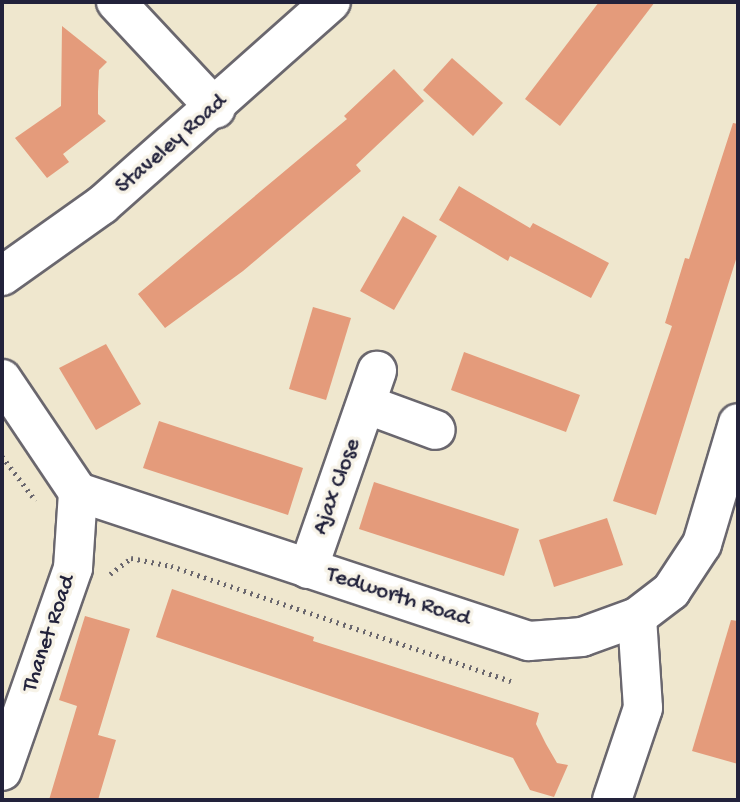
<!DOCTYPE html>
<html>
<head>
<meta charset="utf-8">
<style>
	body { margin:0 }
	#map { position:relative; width:740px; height:802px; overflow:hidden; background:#efe7ce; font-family:"Gochi Hand",sans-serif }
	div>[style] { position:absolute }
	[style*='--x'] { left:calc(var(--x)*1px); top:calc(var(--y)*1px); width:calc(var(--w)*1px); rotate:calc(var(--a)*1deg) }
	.building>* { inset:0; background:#e49b7b }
	.path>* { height:4.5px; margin-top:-2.25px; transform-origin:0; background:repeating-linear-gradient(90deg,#6a676e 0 2px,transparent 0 7px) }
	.roads { filter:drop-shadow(2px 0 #6a676e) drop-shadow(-2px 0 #6a676e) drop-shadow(0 2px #6a676e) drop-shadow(0 -2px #6a676e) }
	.street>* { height:38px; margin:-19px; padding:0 19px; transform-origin:19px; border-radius:19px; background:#fff }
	span { translate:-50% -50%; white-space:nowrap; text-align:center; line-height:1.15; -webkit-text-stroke:7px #f7f3e8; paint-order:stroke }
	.street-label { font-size:23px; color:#22223b }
	.frame { position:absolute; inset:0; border:4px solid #22223b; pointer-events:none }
</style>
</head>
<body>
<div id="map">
	<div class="building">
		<i style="clip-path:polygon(599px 2px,655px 2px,560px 126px,525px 99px)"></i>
		<i style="clip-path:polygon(62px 26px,107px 62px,99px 70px,98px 92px,98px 114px,106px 121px,63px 154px,69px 162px,47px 178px,15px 138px,61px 106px)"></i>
		<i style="clip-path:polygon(452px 58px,503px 103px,473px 136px,423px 90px)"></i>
		<i style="clip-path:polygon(394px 69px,424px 101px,356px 165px,361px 171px,243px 271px,165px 328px,138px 294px,347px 119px,344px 116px)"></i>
		<i style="clip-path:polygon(733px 123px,738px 124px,738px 253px,656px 515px,613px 501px,672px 326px,665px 323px,685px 258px,689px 259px)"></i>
		<i style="clip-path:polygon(459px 186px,530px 228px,533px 223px,609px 263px,591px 298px,510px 256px,508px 261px,439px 220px)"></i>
		<i style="clip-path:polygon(403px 216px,437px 236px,394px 310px,360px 291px)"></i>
		<i style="clip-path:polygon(313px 307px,351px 318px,326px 400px,289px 389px)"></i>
		<i style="clip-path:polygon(106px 344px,141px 404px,96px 430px,59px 368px)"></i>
		<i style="clip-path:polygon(464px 352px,580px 395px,566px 432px,451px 390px)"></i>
		<i style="clip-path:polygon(159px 421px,303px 468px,288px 515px,143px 468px)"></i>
		<i style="clip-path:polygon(374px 482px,519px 529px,504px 576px,359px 529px)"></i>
		<i style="clip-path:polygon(607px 518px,623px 565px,554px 587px,539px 540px)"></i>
		<i style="clip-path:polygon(172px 589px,314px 637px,313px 641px,539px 713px,536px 724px,546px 744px,557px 763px,568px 765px,554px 797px,530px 790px,513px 758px,156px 637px)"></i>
		<i style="clip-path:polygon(85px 616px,130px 629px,98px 735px,116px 740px,98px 800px,49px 800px,77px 706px,59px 700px)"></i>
		<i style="clip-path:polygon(731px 620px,738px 621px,738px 764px,692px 751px)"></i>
	</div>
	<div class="path">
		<i style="--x:2;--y:456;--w:56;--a:52.9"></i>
		<i style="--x:110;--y:574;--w:26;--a:-37"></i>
		<i style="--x:131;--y:558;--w:41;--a:11.3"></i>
		<i style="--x:171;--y:566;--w:359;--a:18.7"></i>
	</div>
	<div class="roads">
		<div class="street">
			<i style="--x:116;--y:2;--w:146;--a:46.9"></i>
			<i style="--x:2;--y:276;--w:123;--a:-35.4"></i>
			<i style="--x:102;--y:205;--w:306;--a:-41.6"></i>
			<i style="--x:2;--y:379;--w:136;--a:56.1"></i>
			<i style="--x:78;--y:492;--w:475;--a:18.3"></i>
			<i style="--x:529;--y:641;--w:53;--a:-4.3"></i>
			<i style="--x:582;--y:637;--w:59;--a:-20"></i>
			<i style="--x:637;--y:617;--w:43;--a:-37.4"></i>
			<i style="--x:671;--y:591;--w:56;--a:-56.6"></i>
			<i style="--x:702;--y:544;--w:126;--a:-73.4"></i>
			<i style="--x:368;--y:405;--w:72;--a:20.2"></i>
			<i style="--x:308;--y:569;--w:210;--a:-70.8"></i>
			<i style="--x:2;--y:771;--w:215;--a:-70.7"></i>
			<i style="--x:73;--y:568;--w:76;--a:-86.2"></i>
			<i style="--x:612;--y:800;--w:97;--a:-71.4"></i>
			<i style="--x:643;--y:708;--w:91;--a:-93.8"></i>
		</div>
	</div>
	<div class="street-label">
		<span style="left:172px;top:145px;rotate:-41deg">Staveley Road</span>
		<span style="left:338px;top:487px;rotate:-70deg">Ajax Close</span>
		<span style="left:398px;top:598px;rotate:18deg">Tedworth Road</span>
		<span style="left:50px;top:634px;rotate:-71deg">Thanet Road</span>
	</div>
	<div class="frame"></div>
</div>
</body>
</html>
